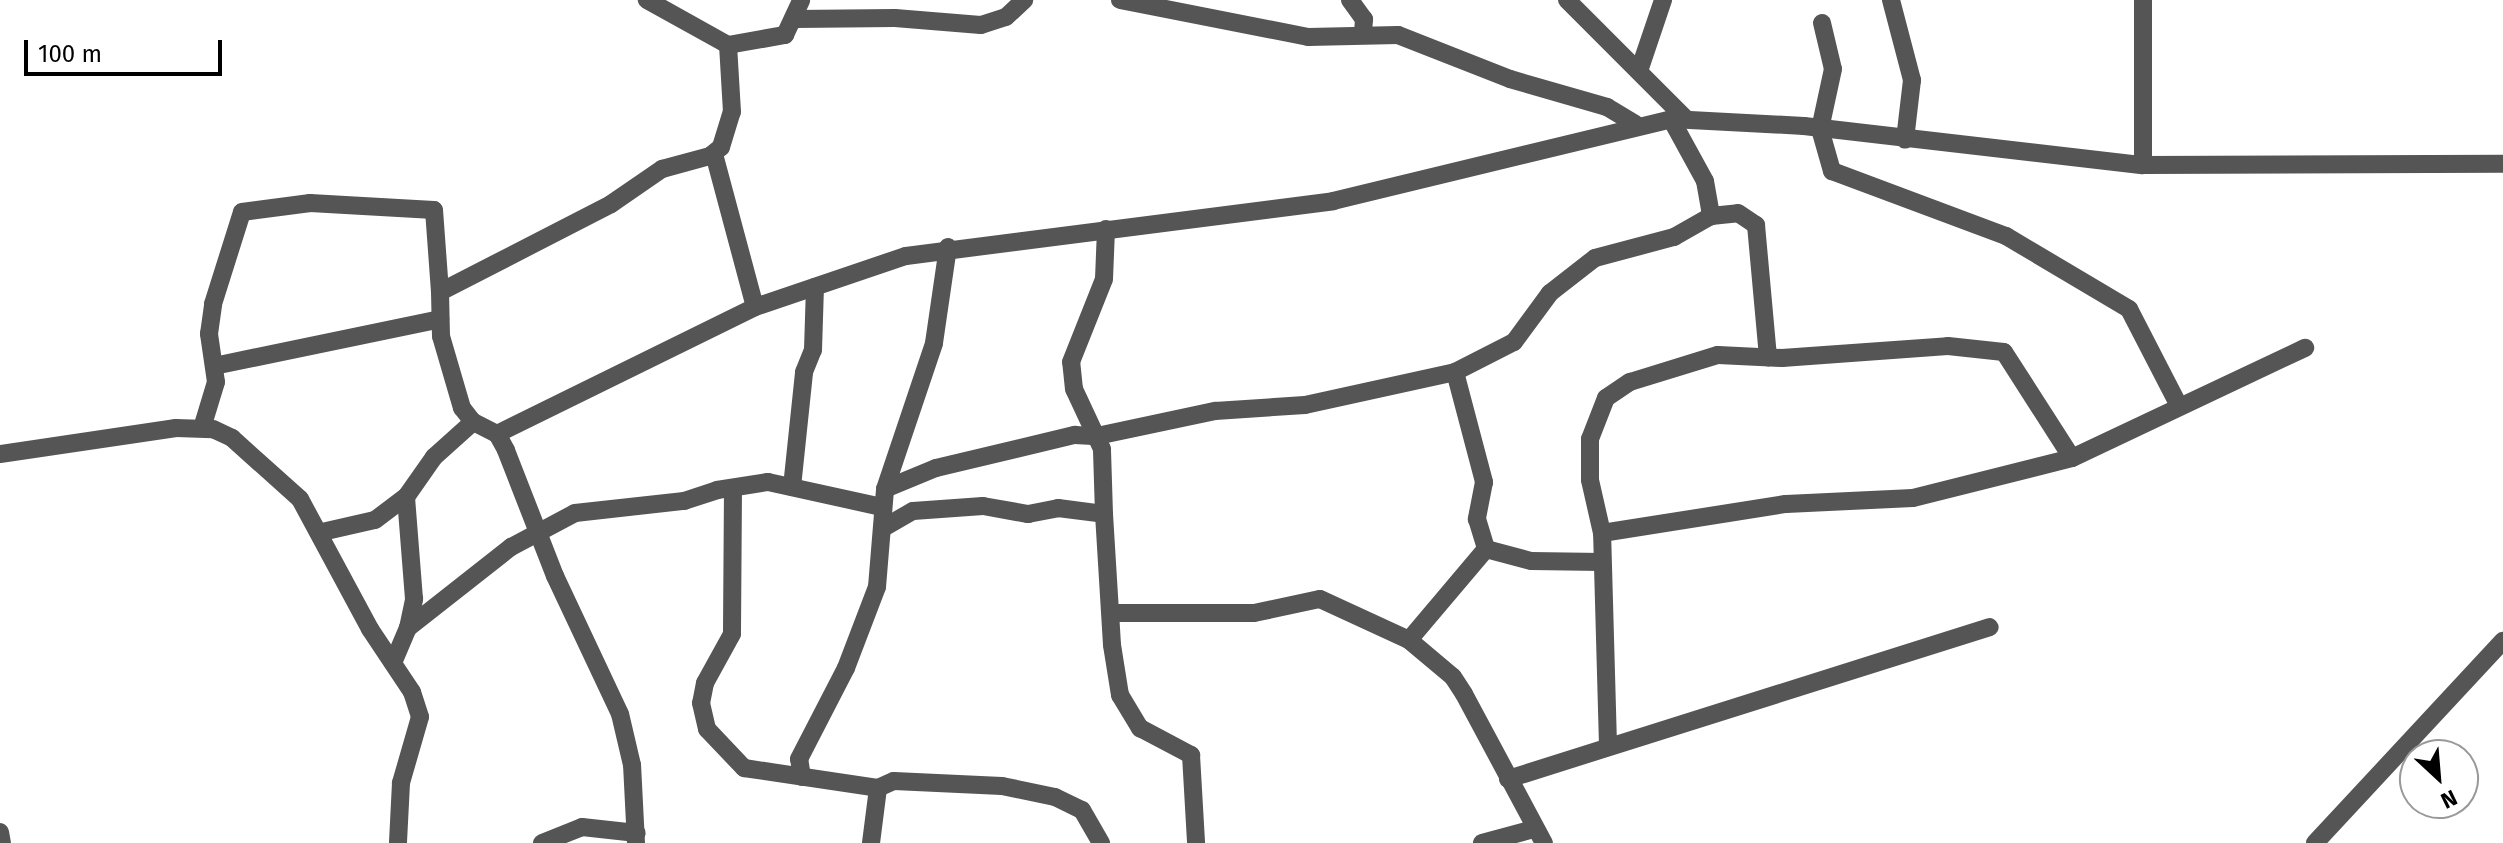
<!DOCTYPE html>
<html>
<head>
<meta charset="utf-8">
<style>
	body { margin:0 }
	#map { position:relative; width:2503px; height:843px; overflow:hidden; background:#fff; font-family:"Fira Sans",sans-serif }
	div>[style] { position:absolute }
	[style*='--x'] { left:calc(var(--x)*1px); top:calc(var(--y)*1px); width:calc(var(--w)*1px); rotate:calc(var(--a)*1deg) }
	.minor>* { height:18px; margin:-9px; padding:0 9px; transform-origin:9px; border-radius:9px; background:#555 }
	span { translate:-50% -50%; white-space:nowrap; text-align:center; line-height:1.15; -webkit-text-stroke:6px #fff; paint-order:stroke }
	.north { position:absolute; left:2399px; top:739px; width:80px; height:80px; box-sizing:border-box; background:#fff; border:2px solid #999; border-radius:50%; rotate:154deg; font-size:22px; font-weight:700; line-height:32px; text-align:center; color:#000 }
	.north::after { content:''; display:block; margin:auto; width:28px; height:36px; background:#000; clip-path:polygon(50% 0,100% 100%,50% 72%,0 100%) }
	.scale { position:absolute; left:24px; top:40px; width:198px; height:36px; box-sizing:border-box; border:4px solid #000; border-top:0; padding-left:10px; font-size:24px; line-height:28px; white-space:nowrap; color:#000; -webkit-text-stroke:6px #fff; paint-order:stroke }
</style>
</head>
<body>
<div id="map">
	<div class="minor">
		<i style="--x:1120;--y:0;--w:192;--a:11.1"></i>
		<i style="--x:1308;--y:37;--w:90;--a:-1.3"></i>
		<i style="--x:1398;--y:35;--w:120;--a:21.4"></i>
		<i style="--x:1510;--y:79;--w:101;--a:16.1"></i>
		<i style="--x:1607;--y:107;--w:33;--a:31"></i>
		<i style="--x:1350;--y:0;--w:24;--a:54"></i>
		<i style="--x:1364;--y:19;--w:15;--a:94"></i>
		<i style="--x:1567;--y:0;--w:167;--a:45"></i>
		<i style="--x:1891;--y:0;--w:83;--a:75.3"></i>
		<i style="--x:1912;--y:80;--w:60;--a:96.7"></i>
		<i style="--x:2143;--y:0;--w:165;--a:90"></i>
		<i style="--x:795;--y:19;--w:100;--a:-0.6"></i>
		<i style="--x:895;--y:18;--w:86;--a:4.7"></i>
		<i style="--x:981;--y:25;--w:26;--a:-18"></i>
		<i style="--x:1006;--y:17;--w:25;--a:-43"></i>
		<i style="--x:1822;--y:23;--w:47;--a:76.6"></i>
		<i style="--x:1833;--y:69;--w:61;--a:102.2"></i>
		<i style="--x:1820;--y:129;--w:44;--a:74.1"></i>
		<i style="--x:1832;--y:171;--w:186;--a:20.5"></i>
		<i style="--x:2006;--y:236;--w:143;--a:30.7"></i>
		<i style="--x:2129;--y:309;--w:109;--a:62.7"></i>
		<i style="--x:728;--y:45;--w:58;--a:-10"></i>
		<i style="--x:785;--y:35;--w:38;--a:-65"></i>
		<i style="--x:1639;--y:71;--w:75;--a:-71.3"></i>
		<i style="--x:1671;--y:119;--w:71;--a:61.3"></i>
		<i style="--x:1705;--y:181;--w:36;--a:80"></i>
		<i style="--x:714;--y:154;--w:158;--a:75"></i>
		<i style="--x:214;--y:366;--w:231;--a:-11.7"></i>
		<i style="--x:1455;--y:372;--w:114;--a:75.2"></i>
		<i style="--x:1484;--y:482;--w:38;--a:101"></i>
		<i style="--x:1477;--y:519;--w:31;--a:73"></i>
		<i style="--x:1486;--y:549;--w:47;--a:14.9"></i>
		<i style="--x:1531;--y:561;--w:71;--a:0.8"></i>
		<i style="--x:202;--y:428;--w:48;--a:-73.1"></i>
		<i style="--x:216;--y:382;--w:49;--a:-98.3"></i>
		<i style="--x:209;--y:334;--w:30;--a:-82"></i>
		<i style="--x:213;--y:304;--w:96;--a:-72.5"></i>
		<i style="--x:242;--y:212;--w:69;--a:-7.5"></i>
		<i style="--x:310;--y:203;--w:124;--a:3.2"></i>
		<i style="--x:434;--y:210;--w:82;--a:85.8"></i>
		<i style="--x:497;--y:434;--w:288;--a:-26.2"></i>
		<i style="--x:755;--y:307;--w:159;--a:-18.7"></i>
		<i style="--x:906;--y:256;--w:431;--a:-7.3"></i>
		<i style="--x:1333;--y:201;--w:348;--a:-13.6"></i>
		<i style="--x:1671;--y:119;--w:133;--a:3"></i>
		<i style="--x:1804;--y:126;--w:341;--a:6.6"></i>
		<i style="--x:2143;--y:165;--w:360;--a:-0.2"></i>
		<i style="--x:0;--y:454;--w:178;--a:-8.4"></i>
		<i style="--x:176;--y:428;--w:37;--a:2"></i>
		<i style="--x:213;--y:429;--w:21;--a:25"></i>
		<i style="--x:232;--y:438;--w:91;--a:41.9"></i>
		<i style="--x:300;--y:499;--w:148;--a:61.7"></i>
		<i style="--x:370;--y:629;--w:76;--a:56.3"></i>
		<i style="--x:412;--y:692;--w:26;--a:72"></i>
		<i style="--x:420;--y:717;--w:69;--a:106.1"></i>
		<i style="--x:401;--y:783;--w:60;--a:92.9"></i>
		<i style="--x:792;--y:487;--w:116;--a:-84"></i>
		<i style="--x:804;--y:372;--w:24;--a:-68"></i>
		<i style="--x:813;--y:350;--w:63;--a:-88.2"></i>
		<i style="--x:733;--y:488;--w:146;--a:90.4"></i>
		<i style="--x:732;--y:634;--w:56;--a:118.9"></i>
		<i style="--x:705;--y:683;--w:20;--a:101"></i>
		<i style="--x:701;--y:703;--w:27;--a:77"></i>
		<i style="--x:707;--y:729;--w:54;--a:46.5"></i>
		<i style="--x:744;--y:768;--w:135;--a:8.5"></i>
		<i style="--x:885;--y:489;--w:55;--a:-22.4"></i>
		<i style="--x:936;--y:468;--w:143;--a:-13.4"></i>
		<i style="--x:1075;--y:435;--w:22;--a:3"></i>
		<i style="--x:1097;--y:436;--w:121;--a:-12"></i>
		<i style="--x:1215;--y:411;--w:90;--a:-3.8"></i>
		<i style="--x:1305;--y:405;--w:154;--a:-12.4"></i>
		<i style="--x:1455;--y:372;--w:66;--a:-27"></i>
		<i style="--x:1514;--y:342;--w:61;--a:-53.7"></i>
		<i style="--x:1550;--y:293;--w:57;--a:-37.9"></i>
		<i style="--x:1595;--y:258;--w:82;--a:-14.9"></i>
		<i style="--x:1674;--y:237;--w:43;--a:-29.6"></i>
		<i style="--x:1711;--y:216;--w:27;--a:-6"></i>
		<i style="--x:1738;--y:213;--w:22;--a:34"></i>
		<i style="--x:1756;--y:225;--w:133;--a:84.8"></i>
		<i style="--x:1104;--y:514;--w:131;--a:86.5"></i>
		<i style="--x:1112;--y:645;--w:51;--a:80.9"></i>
		<i style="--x:1120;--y:695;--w:39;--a:59"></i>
		<i style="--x:1140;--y:728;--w:58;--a:27.9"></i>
		<i style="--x:1191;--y:755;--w:88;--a:86.7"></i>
		<i style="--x:885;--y:527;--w:32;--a:-30"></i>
		<i style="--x:913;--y:511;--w:70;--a:-4.1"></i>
		<i style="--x:983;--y:506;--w:46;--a:10.1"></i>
		<i style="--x:1028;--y:514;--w:31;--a:-11"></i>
		<i style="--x:1058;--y:508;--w:46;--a:7.4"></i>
		<i style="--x:1104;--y:514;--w:65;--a:-91.8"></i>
		<i style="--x:1102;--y:449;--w:66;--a:-115"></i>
		<i style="--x:1074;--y:389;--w:27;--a:-96"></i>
		<i style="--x:1071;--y:362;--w:89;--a:-68.3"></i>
		<i style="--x:1104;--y:279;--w:50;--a:-87.7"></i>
		<i style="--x:322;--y:532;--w:54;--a:-12.8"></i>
		<i style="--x:375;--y:520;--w:39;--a:-37"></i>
		<i style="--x:1602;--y:533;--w:186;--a:-9"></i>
		<i style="--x:1786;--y:504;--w:127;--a:-2.7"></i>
		<i style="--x:1913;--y:498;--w:164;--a:-14.1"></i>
		<i style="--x:2072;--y:458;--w:258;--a:-25.3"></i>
		<i style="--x:1113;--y:613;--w:141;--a:0"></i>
		<i style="--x:1254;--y:613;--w:67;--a:-12"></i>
		<i style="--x:1320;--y:599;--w:98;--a:24.7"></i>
		<i style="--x:1409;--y:640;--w:57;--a:40.1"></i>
		<i style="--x:1453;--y:677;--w:20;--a:57"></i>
		<i style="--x:1464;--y:694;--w:169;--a:61.8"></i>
		<i style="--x:408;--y:628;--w:30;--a:-78"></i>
		<i style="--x:414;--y:599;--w:102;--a:-94.5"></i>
		<i style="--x:406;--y:497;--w:49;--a:-55"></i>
		<i style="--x:434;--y:457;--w:52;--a:-41.9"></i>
		<i style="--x:1409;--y:640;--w:119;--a:-49.8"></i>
		<i style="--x:393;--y:663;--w:38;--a:-67"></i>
		<i style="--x:408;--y:628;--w:131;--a:-38.2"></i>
		<i style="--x:511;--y:547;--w:72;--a:-28"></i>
		<i style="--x:575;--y:513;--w:110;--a:-6.3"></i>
		<i style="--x:684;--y:501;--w:35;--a:-18"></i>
		<i style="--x:717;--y:490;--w:52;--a:-8.9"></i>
		<i style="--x:768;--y:482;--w:117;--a:12.4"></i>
		<i style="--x:1608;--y:745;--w:212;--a:-91.6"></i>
		<i style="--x:1602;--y:533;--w:54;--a:-102.8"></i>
		<i style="--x:1590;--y:480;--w:41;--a:-90"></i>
		<i style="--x:1590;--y:439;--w:44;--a:-68.7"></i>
		<i style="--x:1606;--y:398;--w:29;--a:-34"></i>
		<i style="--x:1630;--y:382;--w:92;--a:-17.1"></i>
		<i style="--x:1718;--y:355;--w:64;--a:2.7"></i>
		<i style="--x:1782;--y:358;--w:166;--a:-4.1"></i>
		<i style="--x:1948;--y:346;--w:56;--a:6.1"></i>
		<i style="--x:2004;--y:352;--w:126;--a:57.3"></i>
		<i style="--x:802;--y:777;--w:18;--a:-99"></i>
		<i style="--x:799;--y:759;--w:102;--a:-62.7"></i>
		<i style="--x:846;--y:668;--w:87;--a:-69.1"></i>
		<i style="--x:877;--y:587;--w:98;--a:-85.3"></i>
		<i style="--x:885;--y:489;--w:154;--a:-71.4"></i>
		<i style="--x:934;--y:343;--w:97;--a:-81.7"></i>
		<i style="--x:1508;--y:779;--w:505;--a:-17.5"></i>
		<i style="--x:0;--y:832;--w:11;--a:80"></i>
		<i style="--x:542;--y:843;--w:43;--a:-21.8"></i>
		<i style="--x:582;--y:827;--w:55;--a:6.2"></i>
		<i style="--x:636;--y:843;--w:78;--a:-92.9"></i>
		<i style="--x:632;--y:765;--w:52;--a:-103.2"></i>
		<i style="--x:620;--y:714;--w:153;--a:-115.2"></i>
		<i style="--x:555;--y:576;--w:135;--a:-111.3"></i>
		<i style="--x:506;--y:450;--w:18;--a:-119"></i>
		<i style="--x:497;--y:434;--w:27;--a:-153"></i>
		<i style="--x:473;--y:422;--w:18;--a:-128"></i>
		<i style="--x:462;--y:408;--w:75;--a:-106.3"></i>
		<i style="--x:441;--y:336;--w:44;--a:-91.3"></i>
		<i style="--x:440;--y:292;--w:192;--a:-27.2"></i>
		<i style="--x:611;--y:204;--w:62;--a:-34.5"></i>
		<i style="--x:662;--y:169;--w:50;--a:-15.2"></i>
		<i style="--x:710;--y:156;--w:14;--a:-39"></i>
		<i style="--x:721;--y:147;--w:37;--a:-73"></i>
		<i style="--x:732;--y:112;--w:67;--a:-93.4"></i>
		<i style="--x:728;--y:45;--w:93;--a:-150.9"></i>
		<i style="--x:871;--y:843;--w:55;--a:-82.7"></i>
		<i style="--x:878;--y:788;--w:17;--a:-24"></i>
		<i style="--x:894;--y:781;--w:108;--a:2.7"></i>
		<i style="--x:1002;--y:786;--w:54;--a:11.7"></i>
		<i style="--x:1055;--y:797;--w:30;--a:26"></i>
		<i style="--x:1082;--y:810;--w:38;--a:60"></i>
		<i style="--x:1482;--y:843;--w:54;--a:-15.1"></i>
		<i style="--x:2315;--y:843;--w:276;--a:-47.1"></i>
	</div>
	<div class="north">N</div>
	<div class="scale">100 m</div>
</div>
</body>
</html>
